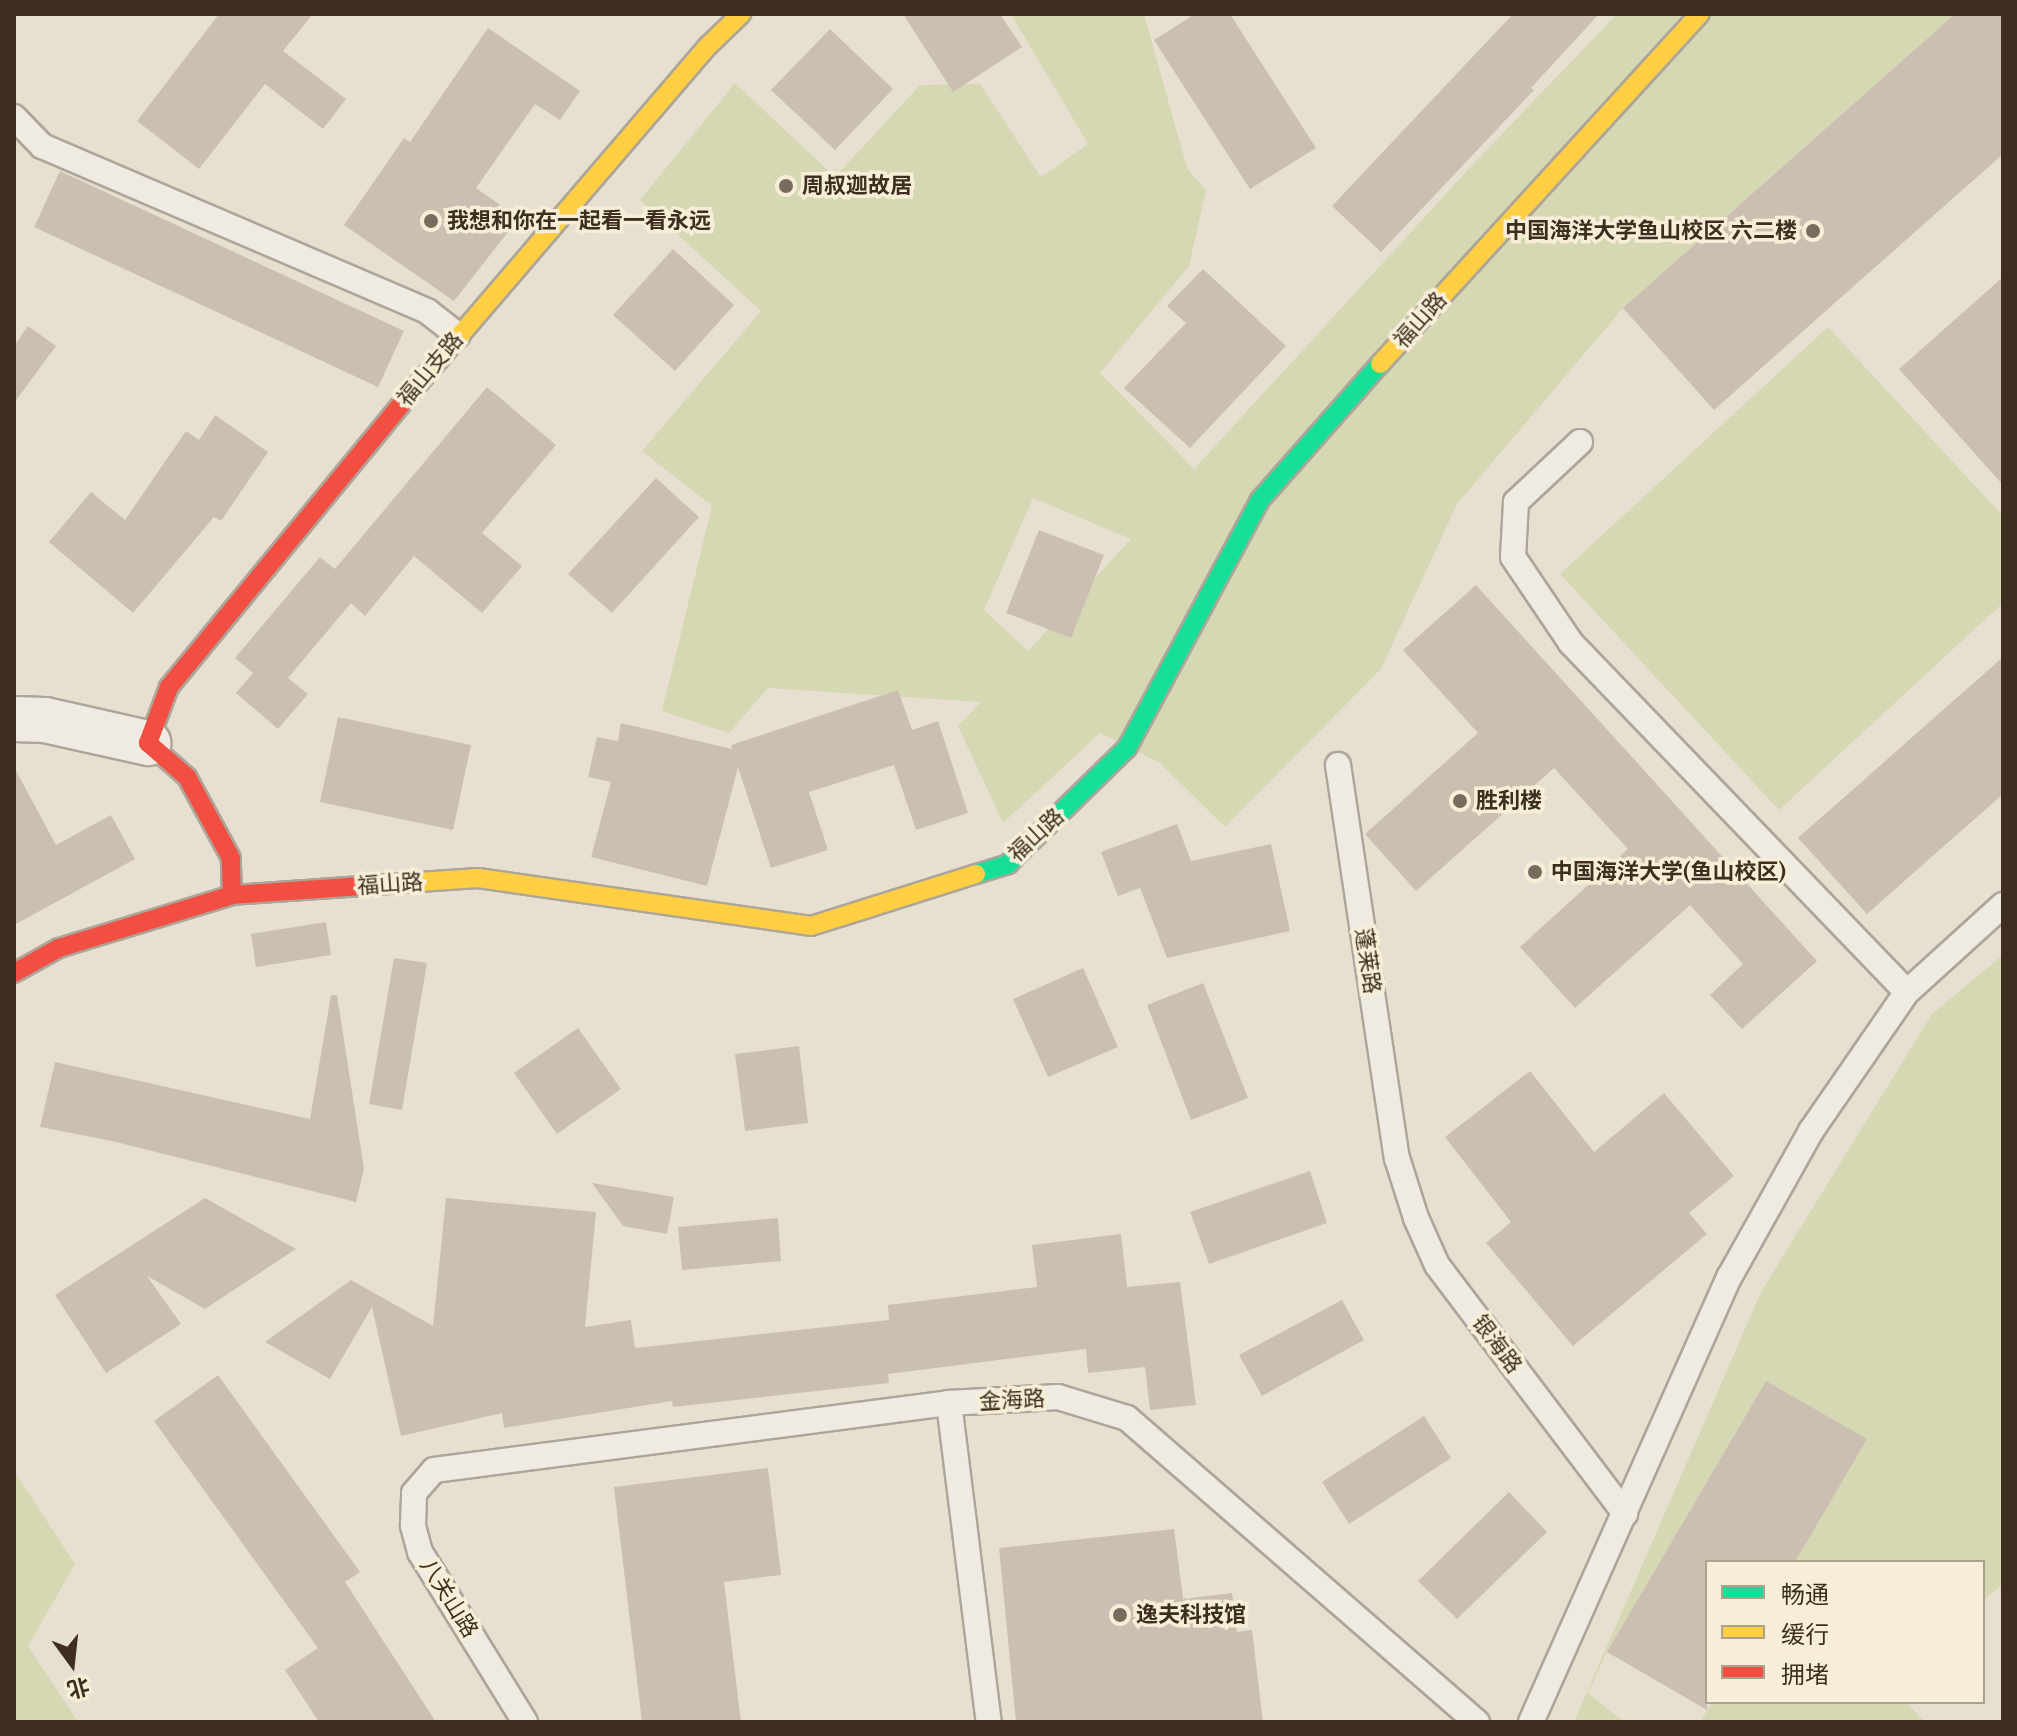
<!DOCTYPE html>
<html>
<head>
<meta charset="utf-8">
<style>
	body { margin:0 }
	#map { position:relative; width:2017px; height:1736px; overflow:hidden; background:#e7e0d1; font-family:"Libre Baskerville","Noto Sans SC",serif }
	div>[style] { position:absolute }
	[style*='--x'] { left:calc(var(--x)*1px); top:calc(var(--y)*1px); width:calc(var(--w)*1px); rotate:calc(var(--a)*1deg) }
	.green>* { inset:0; background:#d6d7b3 }
	.building>* { inset:0; background:#cbbfb2 }
	.roads { filter:drop-shadow(2px 0 #ada599) drop-shadow(-2px 0 #ada599) drop-shadow(0 2px #ada599) drop-shadow(0 -2px #ada599) }
	.lane>* { height:24px; margin:-12px; padding:0 12px; transform-origin:12px; border-radius:12px; background:#efebe3 }
	.street>* { height:44px; margin:-22px; padding:0 22px; transform-origin:22px; border-radius:22px; background:#efebe3 }
	.fast>* { height:18px; margin:-9px; padding:0 9px; transform-origin:9px; border-radius:9px; background:#16e098 }
	.slow>* { height:18px; margin:-9px; padding:0 9px; transform-origin:9px; border-radius:9px; background:#ffcf43 }
	.jam>* { height:18px; margin:-9px; padding:0 9px; transform-origin:9px; border-radius:9px; background:#f24e42 }
	.dots>* { width:22px; height:22px; translate:-50% -50%; box-sizing:border-box; border:4px solid #f7eed8; border-radius:50% }
	span { translate:-50% -50%; white-space:nowrap; text-align:center; line-height:1.15; -webkit-text-stroke:7px #f7eed8; paint-order:stroke }
	.poi-label { font-size:22px; color:#3d2e20; font-weight:700 }
	.left { translate:0 -50%; text-align:left }
	.right { translate:-100% -50%; text-align:right }
	.street-label { font-size:22px; color:#3d2e20 }
	.frame { position:absolute; inset:0; border:16px solid #3d2e20; pointer-events:none }
	.legend { position:absolute; left:1705px; top:1560px; width:280px; height:144px; box-sizing:border-box; background:#f7eed8; border:2px solid #ada18e; margin:0; padding:10px 14px; list-style:none; font-size:24px; color:#3d2e20 }
	.legend li { display:flex; align-items:center; gap:16px; height:40px }
	.legend b { width:40px; border:2px solid #ada18e }
	.north { position:absolute; left:32px; top:1624px; width:80px; height:80px; -webkit-text-stroke:6px #f7eed8; paint-order:stroke; rotate:165deg; font-size:22px; font-weight:700; line-height:32px; text-align:center; color:#3d2e20 }
	.north::after { content:''; display:block; margin:auto; width:28px; height:36px; background:#3d2e20; clip-path:polygon(50% 0,100% 100%,50% 72%,0 100%) }
</style>
</head>
<body>
<div id="map">
	<div class="green">
		<i style="clip-path:polygon(evenodd,1011px 14px,1144px 14px,1187px 168px,1206px 190px,1189px 266px,1100px 373px,1194px 469px,1476px 161px,1617px 14px,1955px 14px,1623px 308px,1457px 504px,1381px 669px,1225px 827px,1160px 763px,1100px 733px,1003px 823px,958px 726px,981px 702px,768px 688px,729px 733px,662px 711px,712px 506px,642px 451px,761px 311px,640px 200px,735px 83px,835px 177px,920px 85px,980px 84px,1041px 177px,1088px 144px,1011px 14px,1033px 498px,1131px 539px,1028px 651px,984px 610px,1033px 498px)"></i>
		<i style="clip-path:polygon(1828px 327px,2003px 516px,2003px 603px,1779px 810px,1560px 574px)"></i>
		<i style="clip-path:polygon(2003px 955px,2003px 1584px,1983px 1601px,1983px 1562px,1795px 1562px,1766px 1381px,1607px 1652px,1588px 1693px,1624px 1722px,1574px 1722px,1761px 1292px,1932px 1014px)"></i>
		<i style="clip-path:polygon(14px 1471px,75px 1564px,28px 1646px,78px 1722px,14px 1722px)"></i>
		<i style="clip-path:polygon(1712px 1702px,1906px 1702px,1925px 1722px,1700px 1722px)"></i>
	</div>
	<div class="building">
		<i style="clip-path:polygon(219px 14px,313px 14px,283px 51px,346px 99px,323px 129px,265px 84px,199px 169px,137px 121px)"></i>
		<i style="clip-path:polygon(903px 14px,1000px 14px,1022px 47px,953px 92px)"></i>
		<i style="clip-path:polygon(1195px 14px,1230px 14px,1316px 148px,1250px 189px,1154px 40px)"></i>
		<i style="clip-path:polygon(1513px 14px,1599px 14px,1531px 88px,1534px 90px,1381px 252px,1332px 206px)"></i>
		<i style="clip-path:polygon(1955px 14px,2003px 14px,2003px 154px,1714px 410px,1623px 308px)"></i>
		<i style="clip-path:polygon(488px 28px,580px 91px,560px 120px,535px 104px,476px 188px,519px 218px,454px 301px,344px 225px,404px 138px,410px 142px)"></i>
		<i style="clip-path:polygon(830px 29px,893px 89px,835px 150px,771px 90px)"></i>
		<i style="clip-path:polygon(60px 171px,404px 331px,378px 387px,34px 227px)"></i>
		<i style="clip-path:polygon(673px 249px,734px 305px,675px 371px,613px 315px)"></i>
		<i style="clip-path:polygon(1203px 269px,1286px 346px,1190px 448px,1124px 388px,1186px 323px,1167px 306px)"></i>
		<i style="clip-path:polygon(2003px 277px,2003px 485px,1899px 369px)"></i>
		<i style="clip-path:polygon(28px 326px,56px 346px,14px 403px,14px 346px)"></i>
		<i style="clip-path:polygon(487px 387px,556px 445px,482px 533px,522px 566px,482px 613px,414px 556px,365px 616px,351px 603px,288px 678px,308px 694px,278px 729px,236px 693px,253px 673px,235px 658px,320px 557px,335px 569px)"></i>
		<i style="clip-path:polygon(215px 415px,268px 452px,221px 521px,214px 517px,133px 613px,49px 542px,91px 492px,125px 520px,186px 431px,199px 440px)"></i>
		<i style="clip-path:polygon(656px 478px,699px 517px,612px 613px,568px 574px)"></i>
		<i style="clip-path:polygon(1039px 530px,1104px 555px,1071px 638px,1006px 613px)"></i>
		<i style="clip-path:polygon(1476px 585px,1817px 961px,1742px 1029px,1710px 995px,1743px 964px,1690px 905px,1575px 1008px,1520px 947px,1628px 849px,1554px 768px,1416px 891px,1365px 834px,1478px 733px,1403px 650px)"></i>
		<i style="clip-path:polygon(2003px 657px,2003px 794px,1867px 914px,1798px 838px)"></i>
		<i style="clip-path:polygon(898px 690px,912px 730px,938px 721px,968px 813px,916px 830px,894px 765px,809px 792px,828px 850px,771px 868px,738px 767px,707px 886px,591px 857px,611px 782px,588px 777px,597px 737px,618px 741px,621px 723px,732px 749px,731px 745px)"></i>
		<i style="clip-path:polygon(338px 717px,471px 745px,453px 830px,320px 802px)"></i>
		<i style="clip-path:polygon(14px 767px,56px 845px,111px 815px,135px 859px,14px 925px)"></i>
		<i style="clip-path:polygon(1177px 824px,1191px 861px,1271px 844px,1290px 931px,1167px 958px,1140px 888px,1118px 896px,1101px 852px)"></i>
		<i style="clip-path:polygon(326px 922px,331px 955px,256px 967px,251px 934px)"></i>
		<i style="clip-path:polygon(394px 958px,427px 963px,402px 1110px,369px 1104px)"></i>
		<i style="clip-path:polygon(1083px 968px,1118px 1047px,1048px 1077px,1013px 999px)"></i>
		<i style="clip-path:polygon(1203px 983px,1248px 1098px,1191px 1120px,1147px 1005px)"></i>
		<i style="clip-path:polygon(331px 995px,337px 995px,364px 1169px,356px 1202px,112px 1141px,40px 1127px,55px 1062px,310px 1119px)"></i>
		<i style="clip-path:polygon(578px 1028px,621px 1089px,557px 1134px,514px 1073px)"></i>
		<i style="clip-path:polygon(799px 1046px,808px 1123px,745px 1131px,735px 1054px)"></i>
		<i style="clip-path:polygon(1530px 1071px,1594px 1152px,1664px 1093px,1734px 1176px,1689px 1213px,1707px 1234px,1573px 1346px,1486px 1243px,1511px 1222px,1445px 1137px)"></i>
		<i style="clip-path:polygon(1310px 1171px,1327px 1223px,1209px 1264px,1190px 1212px)"></i>
		<i style="clip-path:polygon(592px 1183px,674px 1197px,667px 1234px,623px 1226px)"></i>
		<i style="clip-path:polygon(205px 1198px,296px 1249px,205px 1309px,147px 1276px,181px 1324px,106px 1373px,55px 1295px)"></i>
		<i style="clip-path:polygon(446px 1198px,596px 1212px,585px 1327px,631px 1320px,635px 1348px,889px 1320px,888px 1305px,1037px 1287px,1032px 1245px,1121px 1234px,1127px 1287px,1180px 1282px,1196px 1405px,1150px 1410px,1145px 1367px,1088px 1373px,1086px 1349px,888px 1374px,889px 1383px,673px 1407px,672px 1401px,504px 1428px,502px 1413px,401px 1436px,372px 1307px,330px 1379px,265px 1342px,351px 1280px,433px 1326px)"></i>
		<i style="clip-path:polygon(778px 1218px,781px 1261px,682px 1270px,678px 1227px)"></i>
		<i style="clip-path:polygon(1342px 1300px,1364px 1340px,1262px 1396px,1239px 1355px)"></i>
		<i style="clip-path:polygon(218px 1375px,360px 1572px,345px 1582px,436px 1722px,319px 1722px,285px 1670px,318px 1648px,154px 1421px)"></i>
		<i style="clip-path:polygon(1766px 1381px,1867px 1439px,1795px 1562px,1707px 1562px,1707px 1710px,1607px 1652px)"></i>
		<i style="clip-path:polygon(1424px 1416px,1451px 1458px,1349px 1524px,1322px 1482px)"></i>
		<i style="clip-path:polygon(768px 1468px,781px 1575px,724px 1582px,741px 1722px,642px 1722px,614px 1487px)"></i>
		<i style="clip-path:polygon(1509px 1492px,1547px 1532px,1457px 1619px,1418px 1581px)"></i>
		<i style="clip-path:polygon(1174px 1529px,1183px 1599px,1232px 1593px,1237px 1632px,1252px 1630px,1263px 1722px,1016px 1722px,999px 1548px)"></i>
	</div>
	<div class="roads">
		<div class="lane">
			<i style="--x:14;--y:117;--w:40;--a:46"></i>
			<i style="--x:42;--y:146;--w:419;--a:23.2"></i>
			<i style="--x:427;--y:311;--w:39;--a:38"></i>
			<i style="--x:1580;--y:442;--w:88;--a:136.8"></i>
			<i style="--x:1516;--y:502;--w:55;--a:93.1"></i>
			<i style="--x:1513;--y:557;--w:104;--a:56"></i>
			<i style="--x:1571;--y:643;--w:484;--a:46.1"></i>
			<i style="--x:1338;--y:765;--w:397;--a:81.5"></i>
			<i style="--x:1397;--y:1158;--w:63;--a:72.4"></i>
			<i style="--x:1416;--y:1218;--w:51;--a:65.9"></i>
			<i style="--x:1437;--y:1265;--w:312;--a:52.9"></i>
			<i style="--x:949;--y:1403;--w:321;--a:82.9"></i>
			<i style="--x:525;--y:1722;--w:200;--a:-121.7"></i>
			<i style="--x:420;--y:1552;--w:28;--a:-105"></i>
			<i style="--x:413;--y:1525;--w:32;--a:-88"></i>
			<i style="--x:414;--y:1493;--w:30;--a:-49"></i>
			<i style="--x:434;--y:1470;--w:519;--a:-7.41"></i>
			<i style="--x:949;--y:1403;--w:109;--a:-3.2"></i>
			<i style="--x:1058;--y:1397;--w:72;--a:16.9"></i>
			<i style="--x:1127;--y:1418;--w:464;--a:41"></i>
			<i style="--x:1531;--y:1722;--w:488;--a:-66"></i>
			<i style="--x:1730;--y:1276;--w:166;--a:-60.8"></i>
			<i style="--x:1811;--y:1131;--w:169;--a:-55.4"></i>
			<i style="--x:1907;--y:992;--w:130;--a:-42.2"></i>
		</div>
		<div class="street">
			<i style="--x:14;--y:719;--w:31;--a:2"></i>
			<i style="--x:45;--y:720;--w:106;--a:12.6"></i>
		</div>
		<div class="fast">
			<i style="--x:976;--y:874;--w:34;--a:-17"></i>
			<i style="--x:1008;--y:864;--w:166;--a:-44.3"></i>
			<i style="--x:1127;--y:748;--w:281;--a:-61.8"></i>
			<i style="--x:1260;--y:500;--w:181;--a:-48.6"></i>
		</div>
		<div class="slow">
			<i style="--x:1380;--y:364;--w:474;--a:-47.6"></i>
			<i style="--x:407;--y:397;--w:464;--a:-49.4"></i>
			<i style="--x:709;--y:45;--w:45;--a:-44.1"></i>
			<i style="--x:375;--y:885;--w:103;--a:-3.9"></i>
			<i style="--x:478;--y:878;--w:336;--a:8.2"></i>
			<i style="--x:811;--y:926;--w:173;--a:-17.5"></i>
		</div>
		<div class="jam">
			<i style="--x:232;--y:895;--w:37;--a:-92"></i>
			<i style="--x:231;--y:858;--w:92;--a:-118.5"></i>
			<i style="--x:187;--y:777;--w:52;--a:-138.9"></i>
			<i style="--x:148;--y:743;--w:60;--a:-69.4"></i>
			<i style="--x:169;--y:687;--w:375;--a:-50.6"></i>
			<i style="--x:14;--y:973;--w:51;--a:-29.1"></i>
			<i style="--x:59;--y:948;--w:181;--a:-17"></i>
			<i style="--x:232;--y:895;--w:143;--a:-4"></i>
		</div>
	</div>
	<div class="dots">
		<i style="left:786px;top:186px;background:#786c5e"></i>
		<i style="left:431px;top:221px;background:#786c5e"></i>
		<i style="left:1813px;top:231px;background:#786c5e"></i>
		<i style="left:1460px;top:801px;background:#786c5e"></i>
		<i style="left:1535px;top:872px;background:#786c5e"></i>
		<i style="left:1120px;top:1615px;background:#786c5e"></i>
	</div>
	<div class="poi-label">
		<span class="left" style="left:802px;top:186px">周叔迦故居</span>
		<span class="left" style="left:447px;top:221px">我想和你在一起看一看永远</span>
		<span class="right" style="left:1797px;top:231px">中国海洋大学鱼山校区 六二楼</span>
		<span class="left" style="left:1476px;top:801px">胜利楼</span>
		<span class="left" style="left:1551px;top:872px">中国海洋大学(鱼山校区)</span>
		<span class="left" style="left:1136px;top:1615px">逸夫科技馆</span>
	</div>
	<div class="street-label">
		<span style="left:1420px;top:320px;rotate:-48deg">福山路</span>
		<span style="left:430px;top:369px;rotate:-50deg">福山支路</span>
		<span style="left:1036px;top:835px;rotate:-43deg">福山路</span>
		<span style="left:390px;top:884px;rotate:-4deg">福山路</span>
		<span style="left:1368px;top:961px;rotate:82deg">蓬莱路</span>
		<span style="left:1497px;top:1344px;rotate:53deg">银海路</span>
		<span style="left:1012px;top:1400px;rotate:-3deg">金海路</span>
		<span style="left:449px;top:1598px;rotate:58deg">八关山路</span>
	</div>
	<div class="frame"></div>
	<ul class="legend">
	<li><b style="height:10px;background:#16e098"></b>畅通</li>
	<li><b style="height:10px;background:#ffcf43"></b>缓行</li>
	<li><b style="height:10px;background:#f24e42"></b>拥堵</li>
	</ul>
	<div class="north">北</div>
</div>
</body>
</html>
